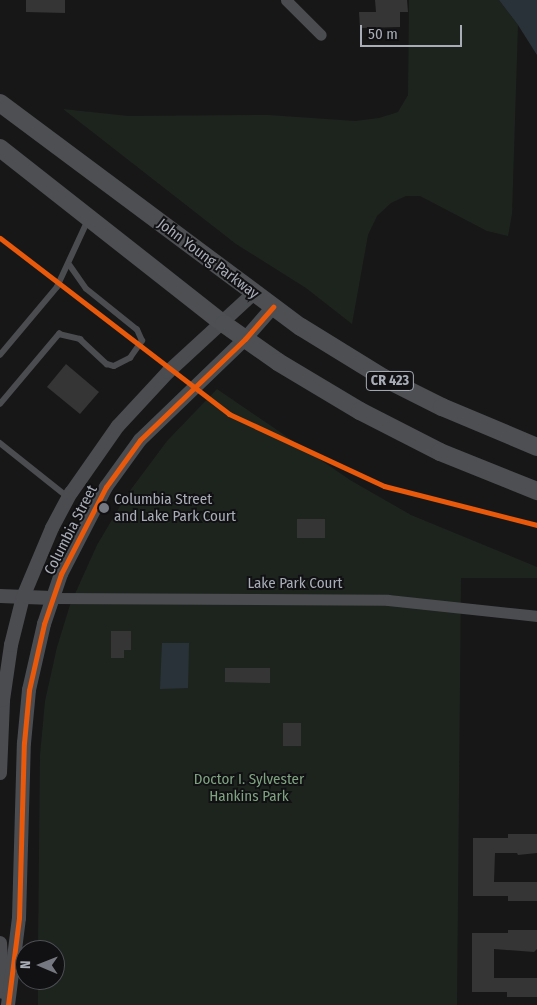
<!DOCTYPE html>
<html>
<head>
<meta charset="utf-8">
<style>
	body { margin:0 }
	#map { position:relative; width:537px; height:1005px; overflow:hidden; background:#171717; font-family:"Fira Sans Condensed",sans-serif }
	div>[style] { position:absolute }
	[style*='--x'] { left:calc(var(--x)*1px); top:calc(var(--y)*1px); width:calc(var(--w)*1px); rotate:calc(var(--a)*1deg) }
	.green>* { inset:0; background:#1d241e }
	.water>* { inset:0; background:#2a3239 }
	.building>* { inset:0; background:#353536 }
	.service>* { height:5.5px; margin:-2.75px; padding:0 2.75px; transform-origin:2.75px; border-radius:2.75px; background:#4b4c50 }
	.minor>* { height:11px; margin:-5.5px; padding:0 5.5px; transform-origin:5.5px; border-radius:5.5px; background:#4b4c50 }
	.tertiary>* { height:14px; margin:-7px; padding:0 7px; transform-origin:7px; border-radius:7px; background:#4b4c50 }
	.primary>* { height:18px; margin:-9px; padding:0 9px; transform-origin:9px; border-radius:9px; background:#4d4f52 }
	.cycleway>* { height:5px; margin:-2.5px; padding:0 2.5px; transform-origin:2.5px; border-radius:2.5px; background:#e8590c }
	.dots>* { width:14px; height:14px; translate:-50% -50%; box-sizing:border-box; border:2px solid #111113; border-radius:50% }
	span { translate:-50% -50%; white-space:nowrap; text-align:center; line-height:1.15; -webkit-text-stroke:4px #111113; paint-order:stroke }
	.shield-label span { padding:1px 4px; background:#111113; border:1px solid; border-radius:4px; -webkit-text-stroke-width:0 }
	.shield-label { font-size:14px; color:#a8adb8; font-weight:700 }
	.street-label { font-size:15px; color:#a8adb8 }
	.poi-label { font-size:15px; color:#a8adb8 }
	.left { translate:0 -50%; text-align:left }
	.park-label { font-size:15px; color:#7fa381 }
	.north { position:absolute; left:15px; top:940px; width:50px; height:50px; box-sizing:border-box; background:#111113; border:1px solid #4d4f55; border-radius:50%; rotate:271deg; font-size:14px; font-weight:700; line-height:20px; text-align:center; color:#a8adb8 }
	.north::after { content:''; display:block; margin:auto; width:18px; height:22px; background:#757880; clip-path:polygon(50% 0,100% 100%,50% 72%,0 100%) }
	.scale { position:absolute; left:360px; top:25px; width:102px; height:22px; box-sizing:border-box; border:2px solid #a8adb8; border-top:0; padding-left:6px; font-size:15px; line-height:18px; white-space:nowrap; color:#a8adb8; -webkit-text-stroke:4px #111113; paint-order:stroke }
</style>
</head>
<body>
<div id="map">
	<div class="green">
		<i style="clip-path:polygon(409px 0,499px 0,518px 25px,512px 214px,508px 236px,487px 231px,420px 196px,406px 196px,391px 203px,377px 216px,368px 235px,352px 324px,306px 288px,236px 244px,63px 109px,128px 116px,268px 115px,355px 121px,379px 118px,398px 112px,408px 95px)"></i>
		<i style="clip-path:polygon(217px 389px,350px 480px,411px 515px,537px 567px,537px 578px,461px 578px,457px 1005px,38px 1005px,38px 980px,55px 980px,55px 950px,38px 950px,40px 755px,45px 701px,57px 647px,70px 605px,97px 545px,126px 496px,167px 441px)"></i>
	</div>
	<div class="water">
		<i style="clip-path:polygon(499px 0,537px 0,537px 55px,518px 25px)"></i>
		<i style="clip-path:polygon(162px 643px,189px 643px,188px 688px,160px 689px)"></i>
	</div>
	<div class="building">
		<i style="clip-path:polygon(26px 0,65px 0,65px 13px,26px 12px)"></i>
		<i style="clip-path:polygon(375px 0,407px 0,408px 12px,400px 12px,400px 27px,360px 28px,359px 12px,376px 12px)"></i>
		<i style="clip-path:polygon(66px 364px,99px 392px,80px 414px,47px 387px)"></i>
		<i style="clip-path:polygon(297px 519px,325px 519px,325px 538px,297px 538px)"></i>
		<i style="clip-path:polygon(111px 631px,131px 631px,131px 650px,124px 650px,124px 658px,111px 658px)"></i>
		<i style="clip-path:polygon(225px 668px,270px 668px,270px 683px,225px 682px)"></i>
		<i style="clip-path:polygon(283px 723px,301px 723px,301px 746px,283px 746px)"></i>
		<i style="clip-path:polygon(508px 834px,537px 834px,537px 853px,518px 855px,517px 853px,495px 853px,494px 882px,537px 882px,537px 901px,508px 901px,508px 896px,473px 896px,473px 838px,508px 838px)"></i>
		<i style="clip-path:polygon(508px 930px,537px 930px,537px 949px,534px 952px,494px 949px,494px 978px,537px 978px,537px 997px,507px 997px,507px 992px,472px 992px,472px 933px,508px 933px)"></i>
	</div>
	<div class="service">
		<i style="--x:0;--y:355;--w:89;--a:-50"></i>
		<i style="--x:57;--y:287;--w:74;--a:-65.2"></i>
		<i style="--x:0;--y:404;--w:92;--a:-49.9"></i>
		<i style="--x:59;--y:334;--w:22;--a:13"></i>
		<i style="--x:80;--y:339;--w:37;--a:43"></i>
		<i style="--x:107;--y:364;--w:7;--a:16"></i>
		<i style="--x:114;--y:366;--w:18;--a:-27"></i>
		<i style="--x:130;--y:358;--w:21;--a:-55"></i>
		<i style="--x:142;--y:341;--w:12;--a:-114"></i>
		<i style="--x:137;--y:330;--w:65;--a:-141.2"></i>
		<i style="--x:86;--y:289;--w:28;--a:-125"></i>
		<i style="--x:0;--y:443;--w:87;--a:38.5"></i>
	</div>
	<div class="minor">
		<i style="--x:286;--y:0;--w:49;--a:45"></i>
		<i style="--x:52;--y:598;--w:336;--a:0.3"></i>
		<i style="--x:388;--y:600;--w:150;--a:6.1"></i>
	</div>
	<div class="tertiary">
		<i style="--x:0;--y:596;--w:52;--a:2.2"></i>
		<i style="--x:0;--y:773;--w:73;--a:-87.6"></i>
		<i style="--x:3;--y:700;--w:56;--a:-81.7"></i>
		<i style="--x:11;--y:645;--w:49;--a:-76"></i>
		<i style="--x:23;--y:597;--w:75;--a:-67.2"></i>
		<i style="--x:52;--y:528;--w:40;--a:-62"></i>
		<i style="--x:71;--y:493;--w:82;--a:-55"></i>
		<i style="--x:118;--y:426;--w:74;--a:-47.2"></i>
		<i style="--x:168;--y:372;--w:117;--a:-42.6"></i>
		<i style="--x:0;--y:943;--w:49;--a:86.5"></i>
		<i style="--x:8;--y:1005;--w:88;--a:-82.8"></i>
		<i style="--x:19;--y:918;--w:175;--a:-88.4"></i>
		<i style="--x:24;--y:743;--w:53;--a:-84.6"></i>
		<i style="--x:29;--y:690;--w:68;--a:-77.2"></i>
		<i style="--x:44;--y:624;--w:53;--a:-71.2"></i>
		<i style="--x:61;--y:574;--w:98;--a:-62.7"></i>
		<i style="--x:106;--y:487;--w:58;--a:-54.1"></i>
		<i style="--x:140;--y:440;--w:146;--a:-43.9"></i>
		<i style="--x:245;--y:339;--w:43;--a:-48.8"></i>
	</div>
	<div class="primary">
		<i style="--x:0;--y:103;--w:375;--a:36.7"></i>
		<i style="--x:301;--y:327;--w:97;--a:31.6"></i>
		<i style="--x:384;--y:378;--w:65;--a:26.6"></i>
		<i style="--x:442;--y:407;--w:103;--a:22.8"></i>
		<i style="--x:0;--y:148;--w:285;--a:38.2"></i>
		<i style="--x:224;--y:324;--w:66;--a:35.1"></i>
		<i style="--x:278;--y:362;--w:96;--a:30.9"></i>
		<i style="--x:360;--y:411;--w:90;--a:27.1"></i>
		<i style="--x:440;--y:452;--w:105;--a:21.9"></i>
	</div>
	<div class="cycleway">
		<i style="--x:0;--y:238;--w:289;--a:37.5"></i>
		<i style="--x:229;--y:414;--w:171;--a:24.9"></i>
		<i style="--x:384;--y:486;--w:158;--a:14.3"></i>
		<i style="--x:8;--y:1005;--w:88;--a:-82.8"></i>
		<i style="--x:19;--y:918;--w:175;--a:-88.4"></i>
		<i style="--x:24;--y:743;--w:53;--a:-84.6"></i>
		<i style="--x:29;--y:690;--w:68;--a:-77.2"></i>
		<i style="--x:44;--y:624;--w:53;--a:-71.2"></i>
		<i style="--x:61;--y:574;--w:98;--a:-62.7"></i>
		<i style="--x:106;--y:487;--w:58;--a:-54.1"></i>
		<i style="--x:140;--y:440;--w:146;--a:-43.9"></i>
		<i style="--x:245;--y:339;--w:43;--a:-48.8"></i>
	</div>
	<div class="dots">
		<i style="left:104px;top:508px;background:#757880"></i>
	</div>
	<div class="shield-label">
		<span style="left:390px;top:381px">CR 423</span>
	</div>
	<div class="street-label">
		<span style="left:208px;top:259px;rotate:37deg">John Young Parkway</span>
		<span style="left:71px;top:530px;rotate:-63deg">Columbia Street</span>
		<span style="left:295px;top:584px">Lake Park Court</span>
	</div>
	<div class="poi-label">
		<span class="left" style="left:114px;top:508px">Columbia Street<br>and Lake Park Court</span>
	</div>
	<div class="park-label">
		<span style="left:249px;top:788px">Doctor I. Sylvester<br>Hankins Park</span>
	</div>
	<div class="north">N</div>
	<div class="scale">50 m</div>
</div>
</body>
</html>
